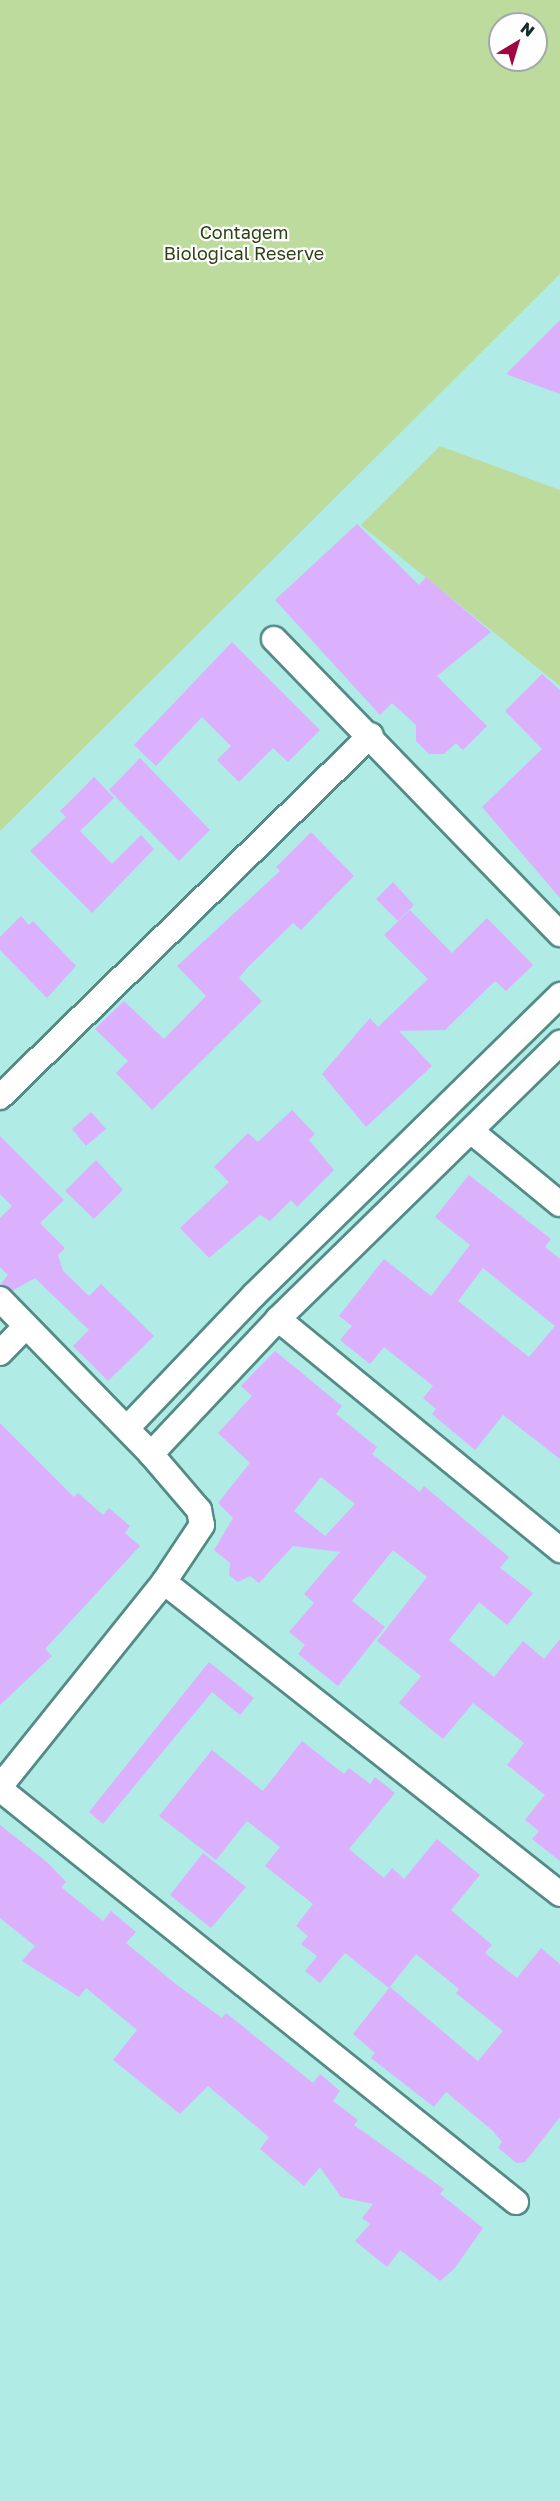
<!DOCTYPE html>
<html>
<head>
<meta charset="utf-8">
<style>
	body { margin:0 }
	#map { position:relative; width:560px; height:2501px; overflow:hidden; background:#b0ebe5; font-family:"Golos Text",sans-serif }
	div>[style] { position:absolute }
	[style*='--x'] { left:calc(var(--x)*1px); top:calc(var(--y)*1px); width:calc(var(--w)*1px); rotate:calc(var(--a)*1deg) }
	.green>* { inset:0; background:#bddb9c }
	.building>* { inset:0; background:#dbb1fd }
	.roads { filter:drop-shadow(2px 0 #538b86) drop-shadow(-2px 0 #538b86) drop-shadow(0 2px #538b86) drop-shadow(0 -2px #538b86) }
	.street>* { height:24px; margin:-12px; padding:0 12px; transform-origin:12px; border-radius:12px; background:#fff }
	span { translate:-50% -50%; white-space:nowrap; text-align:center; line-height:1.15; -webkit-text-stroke:4.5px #fefefe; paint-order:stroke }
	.park-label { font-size:18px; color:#2e4016 }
	.north { position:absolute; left:488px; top:12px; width:60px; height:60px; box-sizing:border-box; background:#fefefe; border:2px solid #a1aaa9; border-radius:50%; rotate:38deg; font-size:16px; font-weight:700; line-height:24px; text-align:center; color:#152c2a }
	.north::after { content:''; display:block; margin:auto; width:21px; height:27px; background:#a10542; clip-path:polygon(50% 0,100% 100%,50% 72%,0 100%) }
</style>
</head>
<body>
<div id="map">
	<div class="green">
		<i style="clip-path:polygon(evenodd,0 0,560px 0,560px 274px,0 831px,0 0,500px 24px,536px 24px,536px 60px,500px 60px,500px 24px)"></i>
		<i style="clip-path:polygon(440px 446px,560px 490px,560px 686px,361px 525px)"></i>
	</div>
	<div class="building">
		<i style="clip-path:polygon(560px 320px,560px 394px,506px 374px)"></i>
		<i style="clip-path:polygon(357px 524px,419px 585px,426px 577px,491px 632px,437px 676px,487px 726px,463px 750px,456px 743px,444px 754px,429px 754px,416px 741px,416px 725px,392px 703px,380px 715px,275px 600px)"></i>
		<i style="clip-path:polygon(232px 642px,320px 730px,288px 762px,273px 748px,239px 782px,217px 760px,231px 746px,202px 717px,156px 766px,134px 745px)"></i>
		<i style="clip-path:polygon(542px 674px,560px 690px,560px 898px,482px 807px,542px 749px,505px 711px)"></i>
		<i style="clip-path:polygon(140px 758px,210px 830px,179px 861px,109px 790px)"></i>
		<i style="clip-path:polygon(94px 777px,114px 798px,80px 831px,112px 864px,141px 835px,154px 849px,92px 913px,30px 851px,66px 817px,60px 811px)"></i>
		<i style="clip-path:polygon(311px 832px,354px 876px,301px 930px,293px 923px,247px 968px,239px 978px,262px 1001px,152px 1110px,116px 1073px,128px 1061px,95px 1029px,124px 1001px,164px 1039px,206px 996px,177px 966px,280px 871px,276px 867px)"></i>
		<i style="clip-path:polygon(393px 882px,414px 905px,398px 921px,376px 899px)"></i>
		<i style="clip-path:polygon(410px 910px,452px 953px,487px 918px,533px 965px,506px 991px,495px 981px,445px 1030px,399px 1031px,432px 1066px,366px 1127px,322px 1074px,370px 1018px,378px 1027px,428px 979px,384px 935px)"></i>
		<i style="clip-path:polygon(21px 916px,29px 925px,33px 921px,76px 966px,47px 998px,0 950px,0 937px)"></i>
		<i style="clip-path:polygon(292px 1110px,315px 1134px,309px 1140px,334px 1170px,297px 1207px,291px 1200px,270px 1221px,260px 1215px,209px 1258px,180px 1228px,229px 1182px,214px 1167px,248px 1133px,258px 1142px)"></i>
		<i style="clip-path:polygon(91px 1112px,106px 1129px,86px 1146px,72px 1129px)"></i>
		<i style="clip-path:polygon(0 1136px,64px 1200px,40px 1223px,65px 1248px,58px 1255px,63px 1271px,89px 1296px,101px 1284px,154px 1336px,108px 1381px,73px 1346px,89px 1330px,35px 1278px,12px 1291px,0 1285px,8px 1275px,0 1267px,0 1218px,12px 1206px,0 1194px)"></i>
		<i style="clip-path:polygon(96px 1160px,123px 1190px,94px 1219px,65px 1191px)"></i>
		<i style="clip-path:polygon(evenodd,469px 1175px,551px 1239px,545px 1247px,560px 1259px,560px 1459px,503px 1415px,475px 1450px,432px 1414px,436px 1409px,423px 1398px,433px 1386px,384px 1347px,370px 1364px,340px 1340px,352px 1326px,339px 1316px,384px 1259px,431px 1296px,470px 1245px,435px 1217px,469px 1175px,483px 1268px,555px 1326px,529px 1357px,458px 1301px,483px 1268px)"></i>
		<i style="clip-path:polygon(evenodd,275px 1351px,342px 1406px,336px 1414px,377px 1447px,372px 1454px,420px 1492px,424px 1486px,509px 1557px,500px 1568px,533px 1593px,507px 1625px,479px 1602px,449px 1640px,494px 1677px,523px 1641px,544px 1659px,560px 1639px,560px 1861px,532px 1839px,539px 1831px,525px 1820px,545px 1795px,507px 1765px,524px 1743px,473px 1703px,443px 1739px,399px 1703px,421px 1676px,377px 1641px,427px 1577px,393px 1550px,352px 1601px,385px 1627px,338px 1686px,298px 1654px,305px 1645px,289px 1632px,314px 1603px,304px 1594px,340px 1552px,293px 1546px,259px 1583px,250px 1576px,238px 1582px,229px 1575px,230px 1563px,214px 1550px,233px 1518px,218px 1503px,250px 1463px,218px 1433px,252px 1396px,241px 1386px,275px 1351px,321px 1477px,355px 1504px,325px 1536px,294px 1511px,321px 1477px)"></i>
		<i style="clip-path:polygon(0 1423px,74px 1497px,78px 1493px,103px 1515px,109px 1508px,130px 1526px,125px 1533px,140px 1546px,45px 1649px,52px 1656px,0 1705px)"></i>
		<i style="clip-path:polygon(209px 1662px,254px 1698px,240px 1715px,212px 1692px,103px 1824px,89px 1812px)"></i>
		<i style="clip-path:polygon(302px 1741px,344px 1774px,349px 1768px,370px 1784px,375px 1777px,395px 1793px,349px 1849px,384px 1878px,392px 1868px,404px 1879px,437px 1839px,480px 1875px,451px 1910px,492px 1945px,485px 1953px,517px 1978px,541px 1948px,560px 1964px,560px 2117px,525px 2162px,517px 2163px,498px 2148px,502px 2142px,493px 2131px,446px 2092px,434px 2107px,371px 2058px,375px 2053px,353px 2034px,390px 1987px,478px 2061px,503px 2031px,456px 1993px,459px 1989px,416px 1954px,389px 1988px,345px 1953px,320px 1983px,305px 1971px,317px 1956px,301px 1944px,308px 1936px,296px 1926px,313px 1904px,265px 1866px,280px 1847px,247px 1821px,216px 1860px,159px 1816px,212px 1750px,263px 1791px)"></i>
		<i style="clip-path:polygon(0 1825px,48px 1863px,66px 1882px,61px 1887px,103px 1921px,111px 1911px,136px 1932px,126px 1943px,177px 1985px,222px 2018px,226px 2013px,313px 2083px,320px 2074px,340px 2091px,333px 2101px,358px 2120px,354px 2125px,444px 2189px,440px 2194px,483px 2228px,454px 2269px,440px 2281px,400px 2250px,387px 2267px,355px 2241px,370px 2224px,362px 2218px,373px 2204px,341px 2197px,320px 2167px,304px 2186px,260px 2149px,269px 2137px,208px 2086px,180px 2114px,113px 2060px,137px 2030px,86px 1988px,79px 1997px,22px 1961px,35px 1946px,0 1918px)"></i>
		<i style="clip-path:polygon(203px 1853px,246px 1887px,211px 1928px,170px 1895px)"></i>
	</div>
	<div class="roads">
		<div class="street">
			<i style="--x:274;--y:639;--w:411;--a:45.9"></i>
			<i style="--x:0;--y:1097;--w:518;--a:-44.3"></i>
			<i style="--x:471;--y:1131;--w:115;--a:39.4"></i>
			<i style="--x:0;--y:1299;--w:216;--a:45.7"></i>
			<i style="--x:151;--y:1454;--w:74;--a:49.4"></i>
			<i style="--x:199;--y:1510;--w:15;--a:79"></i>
			<i style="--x:202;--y:1525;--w:69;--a:123.7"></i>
			<i style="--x:164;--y:1582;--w:263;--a:128.7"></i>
			<i style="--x:278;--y:1319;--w:365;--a:39.3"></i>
			<i style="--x:0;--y:1353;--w:37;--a:-46"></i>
			<i style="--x:127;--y:1428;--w:184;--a:-46.3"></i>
			<i style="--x:254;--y:1295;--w:429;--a:-44.4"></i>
			<i style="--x:151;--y:1454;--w:185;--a:-46.7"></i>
			<i style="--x:278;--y:1319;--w:395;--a:-44.4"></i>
			<i style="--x:164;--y:1582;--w:504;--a:38.23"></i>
			<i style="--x:0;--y:1789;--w:661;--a:38.67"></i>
		</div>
	</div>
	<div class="park-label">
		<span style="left:244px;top:243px">Contagem<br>Biological Reserve</span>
	</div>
	<div class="north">N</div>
</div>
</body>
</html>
